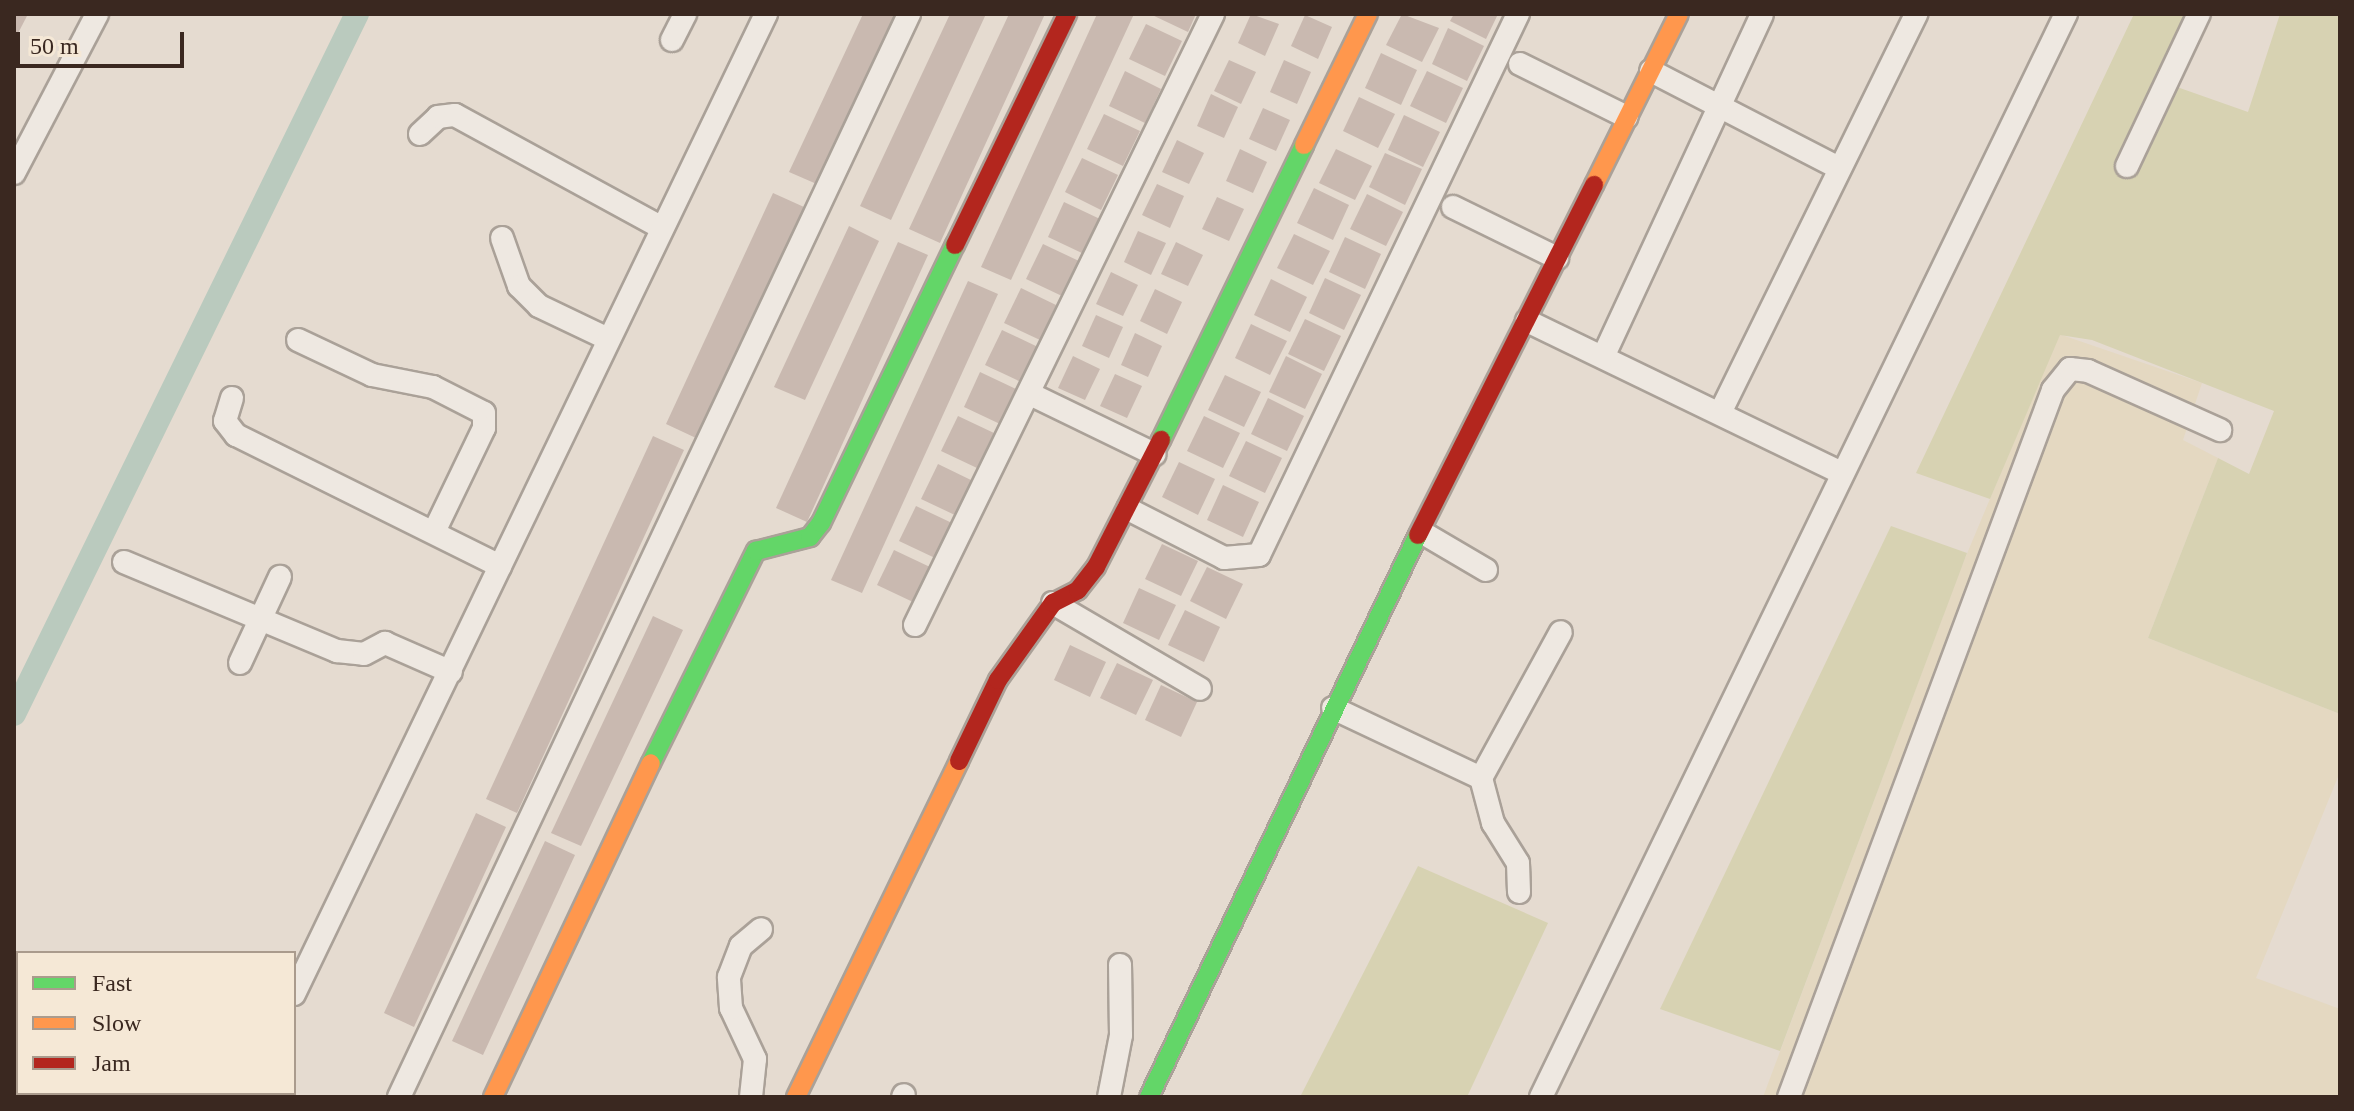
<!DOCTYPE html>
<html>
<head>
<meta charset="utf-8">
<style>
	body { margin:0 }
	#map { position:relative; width:2354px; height:1111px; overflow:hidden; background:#e5dbd0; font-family:"Times New Roman",serif }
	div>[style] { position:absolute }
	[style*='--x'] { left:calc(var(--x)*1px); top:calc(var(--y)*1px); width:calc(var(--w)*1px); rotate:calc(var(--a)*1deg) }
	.farmland>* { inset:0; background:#e4d8c1 }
	.green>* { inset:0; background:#d7d2b2 }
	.canal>* { height:24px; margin:-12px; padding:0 12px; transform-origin:12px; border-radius:12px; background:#bacabe }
	.building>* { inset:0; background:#c9b9b0 }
	.roads { filter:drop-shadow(2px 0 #aaa198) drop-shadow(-2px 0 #aaa198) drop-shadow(0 2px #aaa198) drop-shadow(0 -2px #aaa198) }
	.street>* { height:22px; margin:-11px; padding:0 11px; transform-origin:11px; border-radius:11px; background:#eee8e1 }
	.fast>* { height:18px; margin:-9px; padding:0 9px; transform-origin:9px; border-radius:9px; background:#63d668 }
	.slow>* { height:18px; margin:-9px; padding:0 9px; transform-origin:9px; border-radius:9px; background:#ff974d }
	.jam>* { height:18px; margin:-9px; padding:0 9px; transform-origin:9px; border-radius:9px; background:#b3261e }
	span { translate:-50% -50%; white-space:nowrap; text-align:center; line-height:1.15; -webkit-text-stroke:6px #f5e8d6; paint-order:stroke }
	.frame { position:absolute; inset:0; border:16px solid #3a2820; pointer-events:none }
	.legend { position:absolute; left:16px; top:951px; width:280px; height:144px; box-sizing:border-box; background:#f5e8d6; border:2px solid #aa9b8d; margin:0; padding:10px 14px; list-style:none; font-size:24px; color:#3a2820 }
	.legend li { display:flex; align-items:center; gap:16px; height:40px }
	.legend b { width:40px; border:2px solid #aa9b8d }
	.scale { position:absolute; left:16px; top:32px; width:168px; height:36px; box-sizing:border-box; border:4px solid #3a2820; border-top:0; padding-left:10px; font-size:24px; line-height:28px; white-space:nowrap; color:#3a2820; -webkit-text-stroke:6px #f5e8d6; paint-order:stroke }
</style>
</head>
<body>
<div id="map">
	<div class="farmland">
		<i style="clip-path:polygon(2059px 334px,2202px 383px,2183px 440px,2218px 458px,2148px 638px,2340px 714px,2340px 772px,2256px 978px,2340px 1009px,2340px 1097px,1763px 1097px,1961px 568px)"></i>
	</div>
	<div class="green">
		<i style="clip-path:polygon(2134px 14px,2195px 14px,2177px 87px,2248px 112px,2280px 14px,2340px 14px,2340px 714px,2148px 638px,2218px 458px,2249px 474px,2274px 411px,2092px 340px,2060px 335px,1990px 499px,1916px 473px)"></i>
		<i style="clip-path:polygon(1891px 526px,1967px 553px,1780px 1051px,1660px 1009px)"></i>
		<i style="clip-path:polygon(1418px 866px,1548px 923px,1467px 1097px,1300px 1097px)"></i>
	</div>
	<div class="canal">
		<i style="--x:14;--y:714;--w:780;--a:-63.9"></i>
	</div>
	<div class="building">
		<i style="clip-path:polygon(14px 14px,28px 14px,14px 41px)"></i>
		<i style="clip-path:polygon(863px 14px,899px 14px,819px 185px,789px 172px)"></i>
		<i style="clip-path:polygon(950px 14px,986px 14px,891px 220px,860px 206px)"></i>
		<i style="clip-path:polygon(1009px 14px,1045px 14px,940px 243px,909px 229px)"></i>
		<i style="clip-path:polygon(1097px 14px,1134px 14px,1011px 280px,981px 267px)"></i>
		<i style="clip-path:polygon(1150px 14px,1196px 14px,1188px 32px)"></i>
		<i style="clip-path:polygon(1251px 14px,1279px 24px,1265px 56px,1238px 43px)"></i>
		<i style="clip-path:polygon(1402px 14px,1439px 28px,1422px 62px,1386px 45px)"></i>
		<i style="clip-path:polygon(1454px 14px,1498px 14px,1486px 39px,1450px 21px)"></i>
		<i style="clip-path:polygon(1305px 15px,1332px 27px,1318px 59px,1291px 46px)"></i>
		<i style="clip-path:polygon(1146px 24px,1182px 41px,1165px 76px,1129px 59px)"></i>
		<i style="clip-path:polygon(1448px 28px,1484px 46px,1467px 81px,1432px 64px)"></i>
		<i style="clip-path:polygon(1381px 53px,1417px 70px,1401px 105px,1365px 88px)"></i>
		<i style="clip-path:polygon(1229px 60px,1256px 72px,1241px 104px,1214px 91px)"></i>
		<i style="clip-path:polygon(1284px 60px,1311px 72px,1297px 104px,1270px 92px)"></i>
		<i style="clip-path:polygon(1125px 71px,1161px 89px,1145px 123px,1109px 106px)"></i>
		<i style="clip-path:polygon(1427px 71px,1463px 88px,1446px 123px,1410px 106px)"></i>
		<i style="clip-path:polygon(1211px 94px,1238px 107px,1224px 138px,1197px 126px)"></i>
		<i style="clip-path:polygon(1359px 97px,1395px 114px,1378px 148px,1343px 131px)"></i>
		<i style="clip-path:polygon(1263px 108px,1290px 120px,1276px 151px,1249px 139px)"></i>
		<i style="clip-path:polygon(1104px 114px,1140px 131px,1123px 166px,1087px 149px)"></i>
		<i style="clip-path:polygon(1404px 115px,1440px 132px,1423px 167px,1388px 150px)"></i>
		<i style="clip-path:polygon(1177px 140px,1204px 153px,1189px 184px,1162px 172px)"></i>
		<i style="clip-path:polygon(1240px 149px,1267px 162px,1253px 193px,1226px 181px)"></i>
		<i style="clip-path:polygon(1336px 149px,1372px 166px,1355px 200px,1319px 183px)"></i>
		<i style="clip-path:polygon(1385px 153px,1422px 169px,1405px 205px,1369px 187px)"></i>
		<i style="clip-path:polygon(1082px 158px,1118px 175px,1101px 210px,1065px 192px)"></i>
		<i style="clip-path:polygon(1157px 184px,1184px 196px,1170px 228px,1142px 215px)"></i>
		<i style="clip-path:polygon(1314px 188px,1349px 205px,1333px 240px,1297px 223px)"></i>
		<i style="clip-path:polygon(773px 193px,804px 207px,696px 438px,666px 424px)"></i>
		<i style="clip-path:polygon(1367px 194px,1403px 212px,1386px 246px,1350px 229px)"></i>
		<i style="clip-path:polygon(1217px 197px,1244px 209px,1229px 241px,1202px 229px)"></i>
		<i style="clip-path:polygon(1064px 202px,1100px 219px,1084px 254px,1048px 237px)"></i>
		<i style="clip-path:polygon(849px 226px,879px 241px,805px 400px,774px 387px)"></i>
		<i style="clip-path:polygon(1138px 231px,1166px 243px,1151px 275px,1124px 262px)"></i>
		<i style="clip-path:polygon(1294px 234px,1330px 251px,1313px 285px,1277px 268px)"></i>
		<i style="clip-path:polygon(1345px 237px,1381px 254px,1365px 289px,1329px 272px)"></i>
		<i style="clip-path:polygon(898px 242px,928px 255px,807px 522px,776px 508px)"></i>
		<i style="clip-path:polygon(1176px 242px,1203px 255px,1188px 286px,1161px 274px)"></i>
		<i style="clip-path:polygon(1043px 244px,1079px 261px,1062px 296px,1026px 279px)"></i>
		<i style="clip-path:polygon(1111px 272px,1138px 285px,1123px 316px,1096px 304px)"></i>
		<i style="clip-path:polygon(1325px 278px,1361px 295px,1344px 330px,1309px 313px)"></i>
		<i style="clip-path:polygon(1271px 279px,1307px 297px,1290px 332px,1254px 315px)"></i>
		<i style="clip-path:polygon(968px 281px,998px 294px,862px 593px,831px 580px)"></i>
		<i style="clip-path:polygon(1021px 288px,1056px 305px,1040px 340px,1004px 323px)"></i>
		<i style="clip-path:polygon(1155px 289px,1182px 302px,1167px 334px,1140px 321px)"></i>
		<i style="clip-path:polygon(1096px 315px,1123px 327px,1109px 358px,1082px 346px)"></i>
		<i style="clip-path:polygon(1305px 319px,1341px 336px,1324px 371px,1288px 354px)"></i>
		<i style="clip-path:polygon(1251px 324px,1287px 341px,1270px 375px,1235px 358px)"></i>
		<i style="clip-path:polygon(1002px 330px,1038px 347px,1021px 382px,985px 365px)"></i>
		<i style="clip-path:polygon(1135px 333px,1162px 346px,1148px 377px,1121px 365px)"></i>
		<i style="clip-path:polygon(1073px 356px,1100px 369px,1085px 400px,1058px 388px)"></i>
		<i style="clip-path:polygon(1286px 356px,1322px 374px,1305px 409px,1269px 392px)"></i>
		<i style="clip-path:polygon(980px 372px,1016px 389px,1000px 424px,964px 407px)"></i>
		<i style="clip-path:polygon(1115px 374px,1142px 386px,1127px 418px,1100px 406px)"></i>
		<i style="clip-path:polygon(1225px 375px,1261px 392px,1244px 427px,1208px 410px)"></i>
		<i style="clip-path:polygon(1268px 398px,1304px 416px,1287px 451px,1251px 434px)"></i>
		<i style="clip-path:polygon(958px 416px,994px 433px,977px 468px,941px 451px)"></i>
		<i style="clip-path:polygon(1204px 416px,1240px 433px,1223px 468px,1187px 451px)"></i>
		<i style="clip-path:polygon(653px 436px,684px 450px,517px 813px,486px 799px)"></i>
		<i style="clip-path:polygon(1246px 441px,1282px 458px,1265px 493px,1229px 476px)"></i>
		<i style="clip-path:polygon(1179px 462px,1215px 479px,1198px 515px,1162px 497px)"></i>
		<i style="clip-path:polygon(938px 464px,973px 481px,957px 516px,921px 499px)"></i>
		<i style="clip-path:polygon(1223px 485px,1259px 502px,1243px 537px,1207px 520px)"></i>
		<i style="clip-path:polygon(916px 506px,952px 523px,935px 558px,899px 541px)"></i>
		<i style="clip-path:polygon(1162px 544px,1198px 561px,1181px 596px,1145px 579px)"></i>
		<i style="clip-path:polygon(894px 550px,930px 567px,913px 602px,877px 585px)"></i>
		<i style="clip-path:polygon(1207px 567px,1243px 584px,1226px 619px,1190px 601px)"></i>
		<i style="clip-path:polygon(1139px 588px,1176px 605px,1159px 640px,1123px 623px)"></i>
		<i style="clip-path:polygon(1185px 610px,1220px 627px,1204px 662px,1168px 645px)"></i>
		<i style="clip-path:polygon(653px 616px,683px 630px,581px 846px,551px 833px)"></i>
		<i style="clip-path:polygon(1070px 645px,1106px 662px,1090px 697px,1054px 680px)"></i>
		<i style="clip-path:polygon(1117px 663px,1153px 680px,1136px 715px,1100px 698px)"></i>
		<i style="clip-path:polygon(1161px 685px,1197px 702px,1181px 737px,1145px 720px)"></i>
		<i style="clip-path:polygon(476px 813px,506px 827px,414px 1027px,384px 1013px)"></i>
		<i style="clip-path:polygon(545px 841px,575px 855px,483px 1055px,452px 1041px)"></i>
	</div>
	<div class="roads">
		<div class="street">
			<i style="--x:672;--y:40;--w:29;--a:-63"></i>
			<i style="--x:1520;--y:64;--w:119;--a:26.4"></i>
			<i style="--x:1651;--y:71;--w:212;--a:27.3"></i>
			<i style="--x:420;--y:134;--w:25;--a:-43"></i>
			<i style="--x:438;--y:117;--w:17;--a:-7"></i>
			<i style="--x:455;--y:115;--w:236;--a:28.6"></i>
			<i style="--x:2127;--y:166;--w:168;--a:-64.7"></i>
			<i style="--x:14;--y:173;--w:179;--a:-62.4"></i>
			<i style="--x:1453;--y:207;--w:116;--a:26.1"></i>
			<i style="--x:502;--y:238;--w:51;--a:70.5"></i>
			<i style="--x:519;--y:286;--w:28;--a:45"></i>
			<i style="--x:539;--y:306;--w:74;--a:25.5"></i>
			<i style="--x:1527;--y:321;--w:349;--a:25.8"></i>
			<i style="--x:298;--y:340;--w:82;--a:25.3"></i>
			<i style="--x:372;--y:375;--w:62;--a:11.1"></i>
			<i style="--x:433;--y:387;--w:57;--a:27"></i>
			<i style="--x:484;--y:413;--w:15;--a:90"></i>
			<i style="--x:484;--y:428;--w:113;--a:115.7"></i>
			<i style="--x:1603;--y:357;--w:378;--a:-65.1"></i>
			<i style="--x:1032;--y:395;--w:136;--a:25.8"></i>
			<i style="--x:232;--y:398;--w:24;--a:107"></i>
			<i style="--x:225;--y:421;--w:18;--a:52"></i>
			<i style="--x:236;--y:435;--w:295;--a:26.4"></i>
			<i style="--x:1720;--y:413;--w:445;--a:-63.8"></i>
			<i style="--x:1128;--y:509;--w:108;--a:27"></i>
			<i style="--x:1224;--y:558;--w:35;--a:-5"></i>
			<i style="--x:1259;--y:555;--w:600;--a:-64.42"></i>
			<i style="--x:1423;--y:533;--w:73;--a:30.4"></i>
			<i style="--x:124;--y:562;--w:231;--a:22.7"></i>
			<i style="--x:337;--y:651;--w:27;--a:6"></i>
			<i style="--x:364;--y:654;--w:24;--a:-28"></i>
			<i style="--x:385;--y:643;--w:72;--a:23.7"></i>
			<i style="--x:1053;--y:603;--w:170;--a:30.3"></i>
			<i style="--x:915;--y:625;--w:680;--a:-64"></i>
			<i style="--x:240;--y:663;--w:95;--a:-65.1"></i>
			<i style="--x:1333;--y:708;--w:164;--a:25.3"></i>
			<i style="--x:1481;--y:778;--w:166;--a:-61.3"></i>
			<i style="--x:1481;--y:778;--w:47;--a:75.1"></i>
			<i style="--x:1493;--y:823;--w:47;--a:58"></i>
			<i style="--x:1518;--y:863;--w:29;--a:88"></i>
			<i style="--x:294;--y:994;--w:1088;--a:-64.28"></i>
			<i style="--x:250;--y:1097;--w:4;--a:-76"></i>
			<i style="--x:399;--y:1097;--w:1197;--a:-64.78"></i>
			<i style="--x:751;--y:1097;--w:38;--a:-84"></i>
			<i style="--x:755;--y:1059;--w:56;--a:-115.2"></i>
			<i style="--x:731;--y:1008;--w:31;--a:-94"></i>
			<i style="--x:729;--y:977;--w:33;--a:-69"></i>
			<i style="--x:741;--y:946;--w:26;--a:-40"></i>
			<i style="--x:903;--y:1097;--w:2;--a:-63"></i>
			<i style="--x:1109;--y:1097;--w:63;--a:-79"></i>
			<i style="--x:1121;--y:1035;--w:70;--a:-90.8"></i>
			<i style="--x:1541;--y:1097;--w:1204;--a:-64.14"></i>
			<i style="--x:1789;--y:1097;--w:755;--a:-69.52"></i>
			<i style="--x:2053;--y:390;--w:27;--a:-51"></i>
			<i style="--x:2070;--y:369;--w:18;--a:6"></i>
			<i style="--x:2088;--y:371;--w:145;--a:24.1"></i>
		</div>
		<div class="fast">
			<i style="--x:1161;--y:440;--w:328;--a:-64.1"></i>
			<i style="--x:651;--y:763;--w:237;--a:-63.7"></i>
			<i style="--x:756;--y:551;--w:56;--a:-14.5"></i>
			<i style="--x:810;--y:537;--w:18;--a:-52"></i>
			<i style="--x:821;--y:523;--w:309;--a:-64.3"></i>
			<i style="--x:14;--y:1095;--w:13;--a:9"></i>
			<i style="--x:1149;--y:1097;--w:623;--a:-64.42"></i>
		</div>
		<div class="slow">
			<i style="--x:1304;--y:145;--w:146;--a:-64"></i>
			<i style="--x:1594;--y:185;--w:191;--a:-63.6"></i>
			<i style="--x:493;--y:1097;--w:369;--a:-64.7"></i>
			<i style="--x:796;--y:1097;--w:373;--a:-64.1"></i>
		</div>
		<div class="jam">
			<i style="--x:955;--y:245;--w:257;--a:-64.1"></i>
			<i style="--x:1418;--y:535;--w:392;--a:-63.3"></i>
			<i style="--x:959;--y:761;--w:90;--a:-64.3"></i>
			<i style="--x:998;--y:680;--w:95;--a:-54.5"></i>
			<i style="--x:1053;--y:603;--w:28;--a:-27"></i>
			<i style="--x:1078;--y:590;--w:29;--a:-52"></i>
			<i style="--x:1096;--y:567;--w:143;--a:-62.9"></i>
		</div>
	</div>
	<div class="frame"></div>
	<ul class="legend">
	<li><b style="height:10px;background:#63d668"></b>Fast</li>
	<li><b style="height:10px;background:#ff974d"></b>Slow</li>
	<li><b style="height:10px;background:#b3261e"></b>Jam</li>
	</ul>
	<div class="scale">50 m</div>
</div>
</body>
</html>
